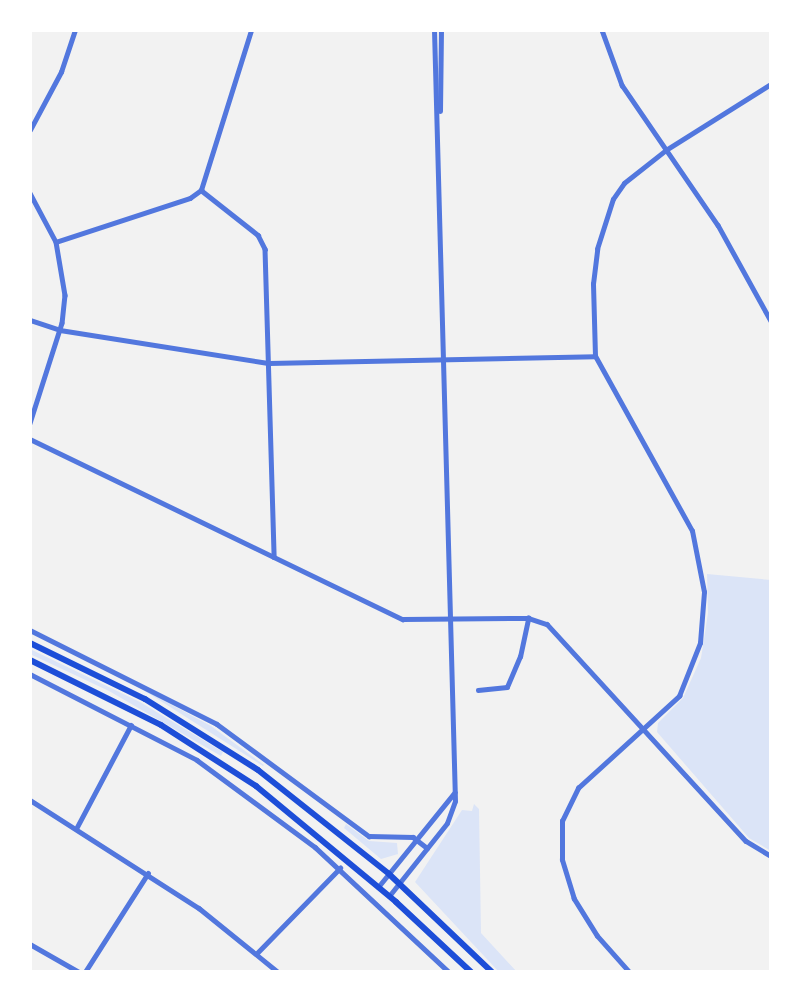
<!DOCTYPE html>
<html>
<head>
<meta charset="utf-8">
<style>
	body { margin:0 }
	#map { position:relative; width:801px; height:1002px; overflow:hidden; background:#f2f2f2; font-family:"DM Sans",sans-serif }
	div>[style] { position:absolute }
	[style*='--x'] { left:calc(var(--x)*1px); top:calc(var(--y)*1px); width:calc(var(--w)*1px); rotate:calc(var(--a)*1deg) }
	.green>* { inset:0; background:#dbe4f7 }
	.minor>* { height:4.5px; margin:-2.25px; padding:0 2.25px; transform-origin:2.25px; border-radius:2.25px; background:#5277de }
	.tertiary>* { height:5px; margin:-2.5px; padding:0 2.5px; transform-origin:2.5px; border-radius:2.5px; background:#5277de }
	.primary>* { height:6px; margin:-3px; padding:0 3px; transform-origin:3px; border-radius:3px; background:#1d4ed8 }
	span { translate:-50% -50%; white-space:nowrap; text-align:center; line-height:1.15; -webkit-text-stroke:5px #fff; paint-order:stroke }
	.frame { position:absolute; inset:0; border:32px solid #fff; pointer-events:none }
</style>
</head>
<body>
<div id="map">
	<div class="green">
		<i style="clip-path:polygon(707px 574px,771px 580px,771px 851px,749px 838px,657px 732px,658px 723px,683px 698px,701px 658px,708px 613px)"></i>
		<i style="clip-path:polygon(30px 649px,140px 702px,223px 752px,221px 756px,109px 691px,30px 654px)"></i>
		<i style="clip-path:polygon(137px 686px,211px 726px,264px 765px,263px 766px)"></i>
		<i style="clip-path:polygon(474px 804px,479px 809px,481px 933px,517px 972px,499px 972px,415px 882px,462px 810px,472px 811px)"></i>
		<i style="clip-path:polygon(346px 824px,369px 841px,397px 843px,398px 854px,381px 859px,344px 828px)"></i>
	</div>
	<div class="minor">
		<i style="--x:602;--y:30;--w:59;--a:70"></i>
		<i style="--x:622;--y:85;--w:170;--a:55.6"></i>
		<i style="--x:718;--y:225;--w:110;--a:61.1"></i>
		<i style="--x:30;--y:130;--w:66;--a:-61.9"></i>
		<i style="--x:61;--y:72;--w:44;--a:-71.6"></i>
		<i style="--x:201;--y:190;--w:73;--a:38.3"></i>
		<i style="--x:258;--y:235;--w:16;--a:63"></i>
		<i style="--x:265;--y:249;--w:308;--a:88.3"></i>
		<i style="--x:201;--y:190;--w:168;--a:-72.6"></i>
		<i style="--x:30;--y:193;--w:55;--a:62"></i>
		<i style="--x:56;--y:242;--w:54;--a:80.4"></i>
		<i style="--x:65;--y:295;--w:28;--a:96"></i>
		<i style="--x:62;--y:323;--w:105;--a:107.7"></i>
		<i style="--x:56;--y:242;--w:141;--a:-18.2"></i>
		<i style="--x:190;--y:198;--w:14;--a:-36"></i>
		<i style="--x:30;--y:320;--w:32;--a:18"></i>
		<i style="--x:60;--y:330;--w:212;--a:9"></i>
		<i style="--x:269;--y:363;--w:326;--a:-1.2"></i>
		<i style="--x:30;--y:439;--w:414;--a:25.8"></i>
		<i style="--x:403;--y:619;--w:125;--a:-0.5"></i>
		<i style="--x:528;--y:618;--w:20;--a:18"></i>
		<i style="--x:547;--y:624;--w:294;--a:47.5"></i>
		<i style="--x:746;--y:841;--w:29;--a:31"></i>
		<i style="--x:30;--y:630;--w:209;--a:26.7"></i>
		<i style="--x:217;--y:724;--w:189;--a:36.4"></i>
		<i style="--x:369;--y:836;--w:44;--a:1.3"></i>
		<i style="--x:413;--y:837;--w:18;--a:38"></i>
		<i style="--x:30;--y:674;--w:188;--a:27.2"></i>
		<i style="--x:197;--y:760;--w:147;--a:36.4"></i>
		<i style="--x:315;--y:847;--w:183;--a:43"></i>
		<i style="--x:478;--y:690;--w:29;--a:-6"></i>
		<i style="--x:507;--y:687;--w:33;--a:-67"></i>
		<i style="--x:520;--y:657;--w:40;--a:-78"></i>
		<i style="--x:30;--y:800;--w:201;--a:32.6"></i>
		<i style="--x:199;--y:908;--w:102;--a:39"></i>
		<i style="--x:77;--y:827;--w:115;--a:-62.1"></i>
		<i style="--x:30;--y:944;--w:56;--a:29.7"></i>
		<i style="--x:257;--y:953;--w:119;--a:-45.7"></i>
		<i style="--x:85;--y:972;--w:117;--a:-57.5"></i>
		<i style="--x:629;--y:972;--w:48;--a:-131.6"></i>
		<i style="--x:597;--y:936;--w:44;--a:-121.9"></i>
		<i style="--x:574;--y:899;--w:41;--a:-107.1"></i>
		<i style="--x:562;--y:860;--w:39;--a:-90"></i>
		<i style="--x:562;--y:821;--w:37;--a:-64"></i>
		<i style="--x:578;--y:788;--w:137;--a:-42.3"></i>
		<i style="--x:679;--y:696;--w:57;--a:-68.4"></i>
		<i style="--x:700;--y:643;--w:51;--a:-85.5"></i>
		<i style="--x:704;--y:592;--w:62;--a:-101.1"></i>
		<i style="--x:692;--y:531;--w:200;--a:-119"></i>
		<i style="--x:595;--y:356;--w:72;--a:-91.6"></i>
		<i style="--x:593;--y:284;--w:35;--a:-83"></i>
		<i style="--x:597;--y:249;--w:52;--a:-72.3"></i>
		<i style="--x:613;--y:199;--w:19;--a:-55"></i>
		<i style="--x:624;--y:183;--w:53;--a:-38.2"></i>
		<i style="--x:666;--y:150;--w:124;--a:-32.2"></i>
	</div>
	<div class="tertiary">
		<i style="--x:440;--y:111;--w:81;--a:-89.3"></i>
		<i style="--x:378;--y:887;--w:122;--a:-51"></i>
		<i style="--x:389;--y:896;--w:93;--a:-51.5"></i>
		<i style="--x:447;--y:823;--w:23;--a:-70"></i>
		<i style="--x:455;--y:801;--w:771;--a:-91.56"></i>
	</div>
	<div class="primary">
		<i style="--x:30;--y:643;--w:128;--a:26"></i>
		<i style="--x:145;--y:699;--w:133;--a:32.1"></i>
		<i style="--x:258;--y:770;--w:167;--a:38.4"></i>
		<i style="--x:389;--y:874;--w:142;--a:43.6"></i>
		<i style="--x:30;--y:660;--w:146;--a:26.4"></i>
		<i style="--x:161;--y:725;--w:113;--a:32.7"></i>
		<i style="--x:256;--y:786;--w:182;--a:39.6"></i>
		<i style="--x:396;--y:902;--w:103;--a:43"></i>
	</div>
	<div class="frame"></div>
</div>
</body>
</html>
